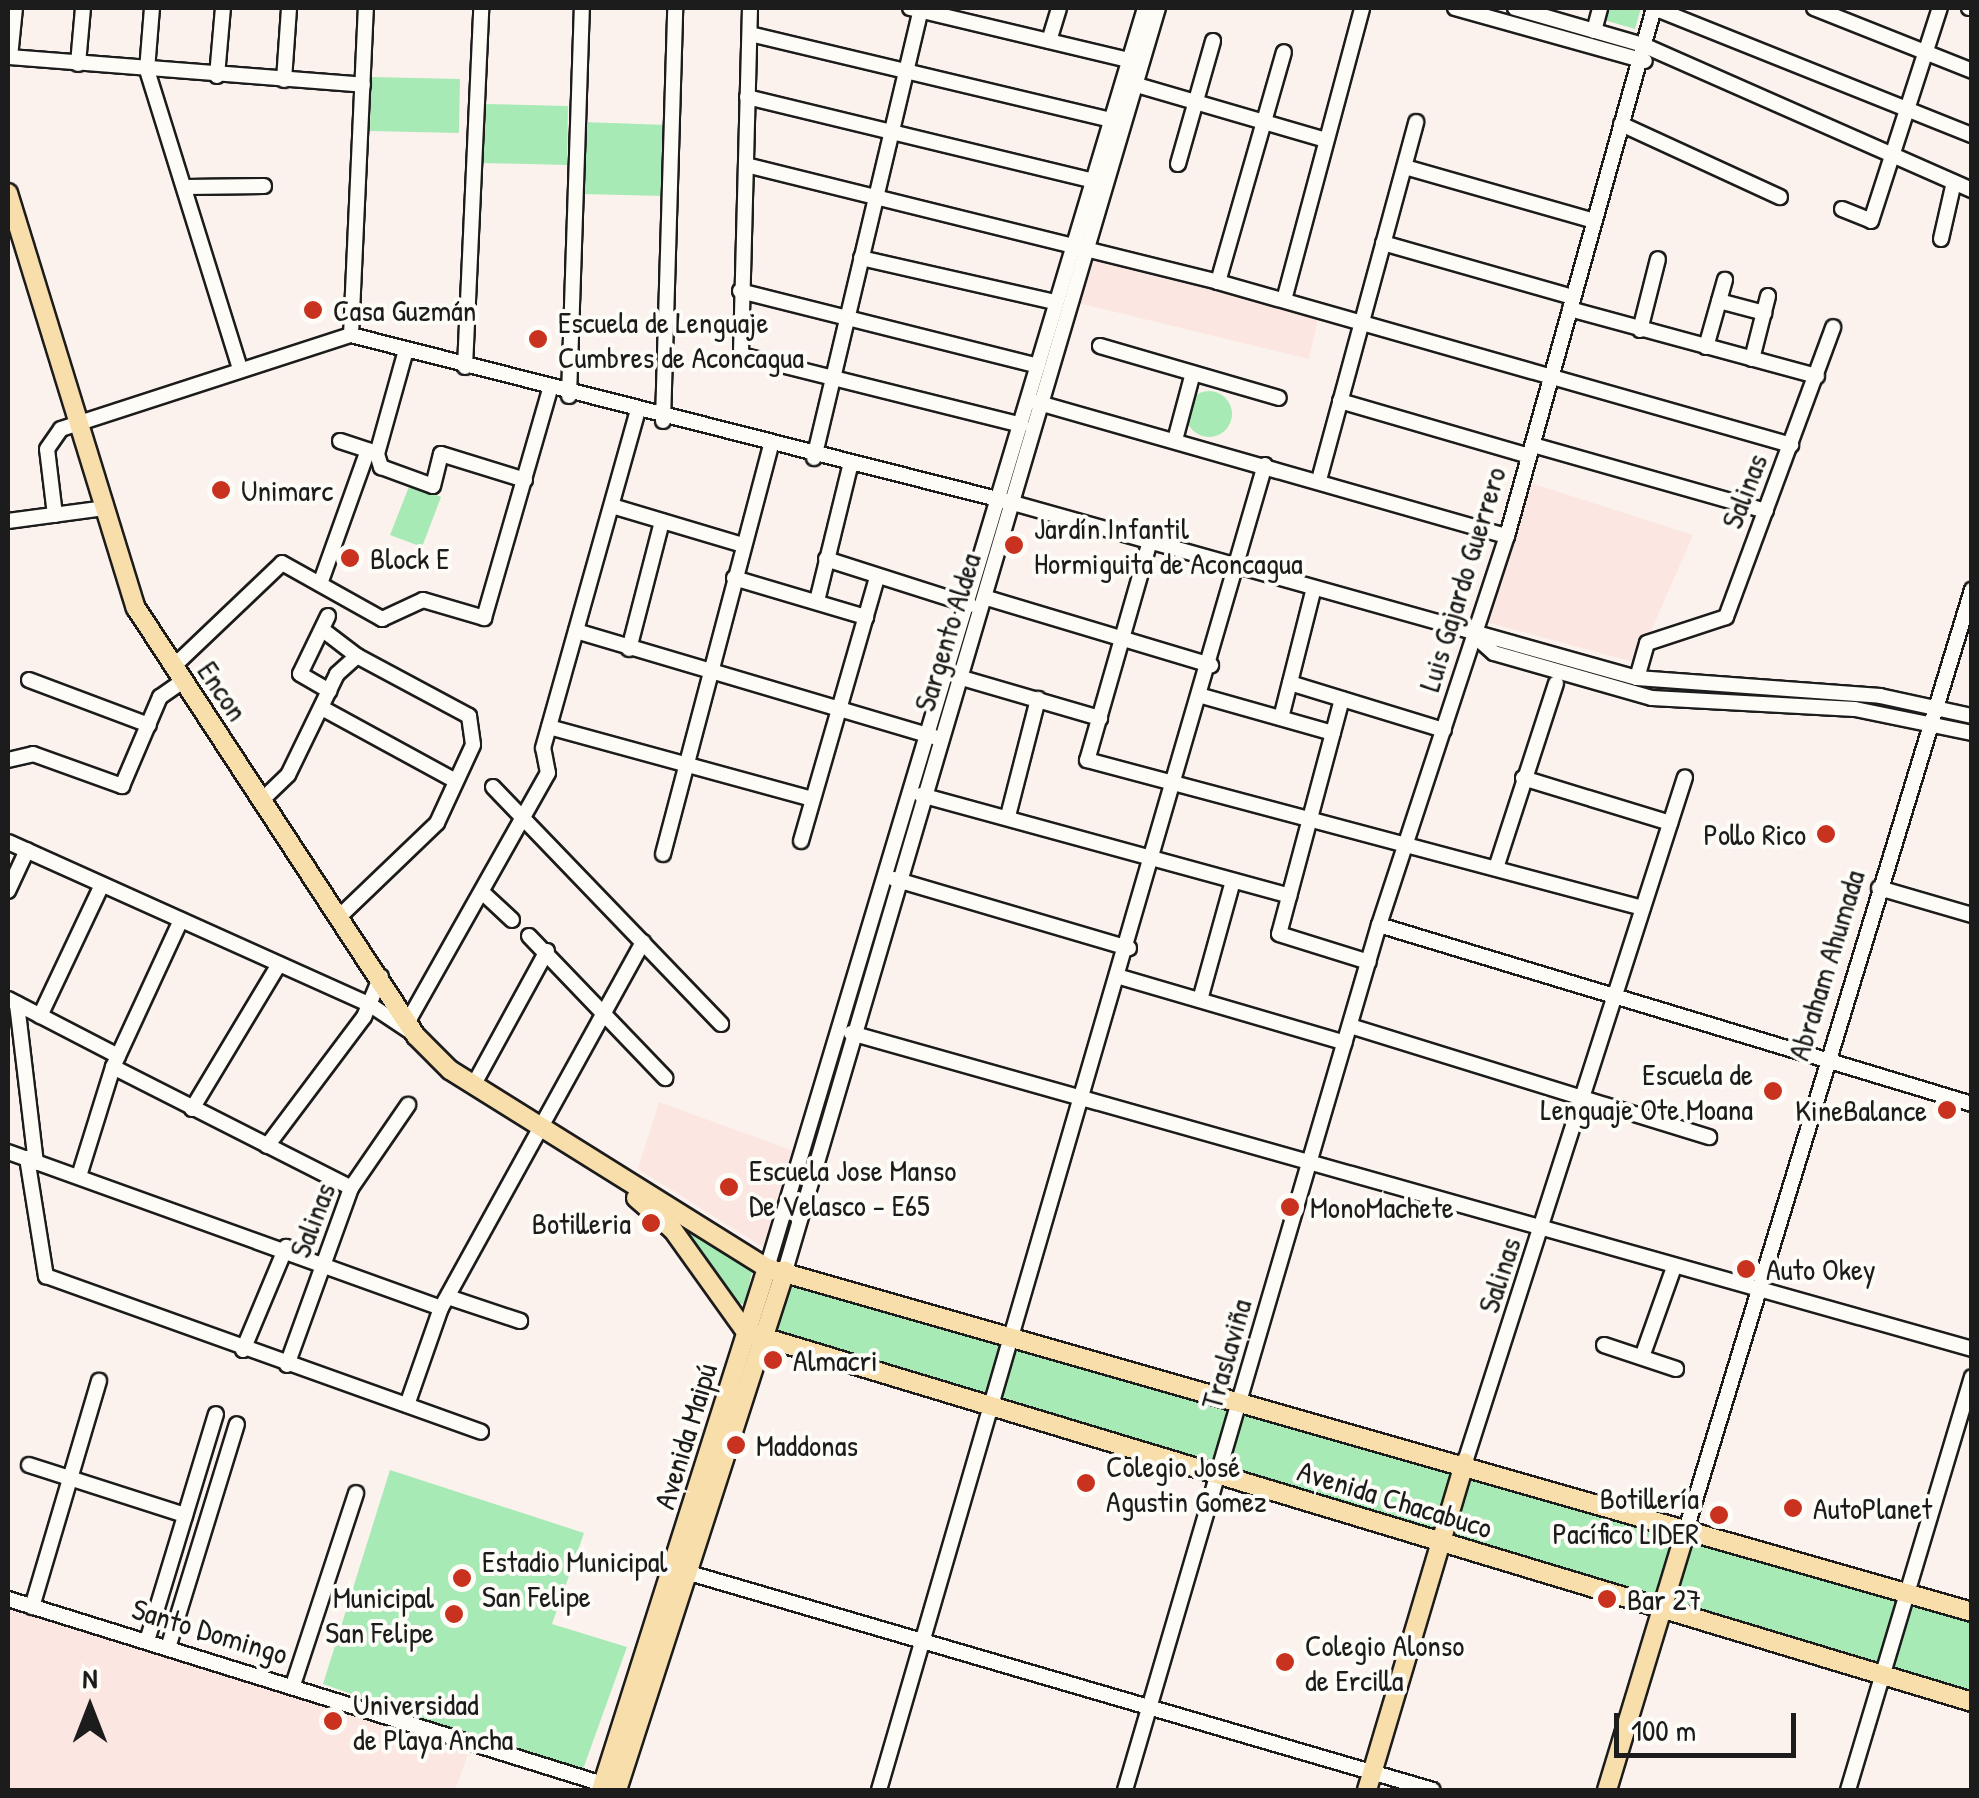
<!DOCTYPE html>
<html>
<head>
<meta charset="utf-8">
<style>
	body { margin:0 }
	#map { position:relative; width:1979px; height:1798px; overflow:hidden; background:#fcf2ed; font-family:"Patrick Hand",sans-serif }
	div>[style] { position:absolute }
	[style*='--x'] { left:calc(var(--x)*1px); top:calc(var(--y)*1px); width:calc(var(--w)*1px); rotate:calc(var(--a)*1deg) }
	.built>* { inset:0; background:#fbe6e1 }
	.green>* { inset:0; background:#a7eab5 }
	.round { border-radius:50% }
	.roads { filter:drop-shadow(2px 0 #1c1c1c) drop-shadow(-2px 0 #1c1c1c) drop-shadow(0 2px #1c1c1c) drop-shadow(0 -2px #1c1c1c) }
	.minor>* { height:14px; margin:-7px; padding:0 7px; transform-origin:7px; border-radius:7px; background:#fdfcf7 }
	.major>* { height:18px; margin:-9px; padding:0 9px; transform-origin:9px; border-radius:9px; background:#f8deab }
	.dots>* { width:28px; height:28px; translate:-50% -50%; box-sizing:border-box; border:5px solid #fdfcf7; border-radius:50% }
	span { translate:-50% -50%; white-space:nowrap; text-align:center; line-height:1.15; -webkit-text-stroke:8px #fdfcf7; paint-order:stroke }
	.poi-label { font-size:30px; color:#1c1c1c }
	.left { translate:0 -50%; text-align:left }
	.right { translate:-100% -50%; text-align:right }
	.street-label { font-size:30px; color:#1c1c1c }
	.frame { position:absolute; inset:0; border:10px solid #1c1c1c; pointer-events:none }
	.north { position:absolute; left:40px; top:1658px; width:100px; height:100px; -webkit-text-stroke:8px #fdfcf7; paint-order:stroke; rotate:0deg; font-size:28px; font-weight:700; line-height:40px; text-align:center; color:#1c1c1c }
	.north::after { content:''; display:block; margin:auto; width:35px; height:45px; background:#1c1c1c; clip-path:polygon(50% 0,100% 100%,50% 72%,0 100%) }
	.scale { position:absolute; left:1614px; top:1713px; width:182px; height:45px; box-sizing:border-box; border:5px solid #1c1c1c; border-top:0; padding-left:12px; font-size:30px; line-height:35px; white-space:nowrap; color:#1c1c1c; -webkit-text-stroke:8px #fdfcf7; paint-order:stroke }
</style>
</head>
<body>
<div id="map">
	<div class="built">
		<i style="clip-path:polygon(1089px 255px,1319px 315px,1309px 359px,1078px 303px)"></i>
		<i style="clip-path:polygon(1528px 482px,1693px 535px,1637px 663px,1486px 622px)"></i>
		<i style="clip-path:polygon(659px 1102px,799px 1153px,769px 1251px,638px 1169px)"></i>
		<i style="clip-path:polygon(8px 1609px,470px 1749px,455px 1790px,8px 1790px)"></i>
	</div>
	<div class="green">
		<i style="clip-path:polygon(1604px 8px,1641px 8px,1635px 29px,1601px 19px)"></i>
		<i style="clip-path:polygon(371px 77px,460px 79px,459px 133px,370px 131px)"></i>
		<i style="clip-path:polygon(484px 104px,568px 106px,567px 165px,483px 163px)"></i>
		<i style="clip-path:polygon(583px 122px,667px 125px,665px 196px,581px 194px)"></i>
		<i class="round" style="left:1186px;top:391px;width:46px;height:46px"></i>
		<i style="clip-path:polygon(410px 484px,441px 497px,422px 547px,390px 535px)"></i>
		<i style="clip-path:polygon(680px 1225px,752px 1272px,745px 1304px,732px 1303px)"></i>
		<i style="clip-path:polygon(791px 1278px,1971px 1619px,1971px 1694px,773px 1337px)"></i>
		<i style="clip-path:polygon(390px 1470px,584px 1533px,552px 1624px,627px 1647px,582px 1772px,355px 1704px,357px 1696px,323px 1684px)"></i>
	</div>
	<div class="roads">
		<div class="minor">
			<i style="--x:15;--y:8;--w:49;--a:95.8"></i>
			<i style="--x:10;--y:57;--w:354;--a:4.5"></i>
			<i style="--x:152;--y:8;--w:62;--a:94.6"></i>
			<i style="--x:147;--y:70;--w:313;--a:72.7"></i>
			<i style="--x:750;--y:8;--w:347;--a:91.5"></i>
			<i style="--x:741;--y:355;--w:289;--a:14"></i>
			<i style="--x:910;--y:8;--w:224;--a:13.4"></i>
			<i style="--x:1455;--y:8;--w:197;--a:15.6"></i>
			<i style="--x:1515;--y:8;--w:133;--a:16.1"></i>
			<i style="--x:1643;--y:45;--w:360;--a:23.8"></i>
			<i style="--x:1654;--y:8;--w:342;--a:21.8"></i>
			<i style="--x:1814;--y:8;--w:170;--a:21.7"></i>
			<i style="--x:1969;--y:8;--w:3;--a:0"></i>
			<i style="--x:1594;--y:31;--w:24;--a:-75"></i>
			<i style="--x:750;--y:34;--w:368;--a:13.4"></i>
			<i style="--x:1049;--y:41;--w:34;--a:-73"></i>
			<i style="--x:78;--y:64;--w:56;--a:-84.9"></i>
			<i style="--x:217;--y:76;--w:68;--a:-85"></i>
			<i style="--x:284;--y:80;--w:72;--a:-86"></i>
			<i style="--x:1130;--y:83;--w:204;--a:16.2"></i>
			<i style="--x:747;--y:97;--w:354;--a:13.6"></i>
			<i style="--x:1621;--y:124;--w:175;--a:24.7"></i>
			<i style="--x:1178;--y:164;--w:128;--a:-74.1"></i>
			<i style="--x:746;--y:165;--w:486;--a:13.9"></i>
			<i style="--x:1218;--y:282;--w:596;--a:15.88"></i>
			<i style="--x:1405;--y:167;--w:197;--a:15.9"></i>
			<i style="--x:186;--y:187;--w:78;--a:-0.7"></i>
			<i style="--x:1842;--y:209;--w:31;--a:22"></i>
			<i style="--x:1871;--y:221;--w:224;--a:-72.1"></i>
			<i style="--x:1941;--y:239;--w:58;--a:-77.2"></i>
			<i style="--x:1383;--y:243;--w:198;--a:15.9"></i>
			<i style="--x:861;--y:258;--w:198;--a:12.8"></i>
			<i style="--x:1218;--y:282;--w:239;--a:-74"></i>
			<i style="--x:740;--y:291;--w:307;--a:14.1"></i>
			<i style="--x:1284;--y:300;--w:302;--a:-75"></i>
			<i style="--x:1719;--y:301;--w:47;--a:14.9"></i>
			<i style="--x:1570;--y:309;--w:256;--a:15.2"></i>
			<i style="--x:1640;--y:330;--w:73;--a:-75.8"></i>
			<i style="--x:351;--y:335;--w:327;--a:-87.4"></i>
			<i style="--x:1100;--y:346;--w:186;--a:16.2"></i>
			<i style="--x:1706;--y:347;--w:70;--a:-74.2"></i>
			<i style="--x:1752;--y:359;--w:65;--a:-75.7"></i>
			<i style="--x:465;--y:367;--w:359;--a:-87.4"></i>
			<i style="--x:569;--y:396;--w:388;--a:-88.1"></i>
			<i style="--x:1032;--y:401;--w:494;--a:15.9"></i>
			<i style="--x:1340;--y:401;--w:197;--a:16.2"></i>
			<i style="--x:663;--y:421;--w:413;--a:-88.3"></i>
			<i style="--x:1175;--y:440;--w:69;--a:-75"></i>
			<i style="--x:340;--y:441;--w:39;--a:18"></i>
			<i style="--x:1533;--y:445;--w:242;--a:15.8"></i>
			<i style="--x:377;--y:454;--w:14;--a:73"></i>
			<i style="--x:381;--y:467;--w:55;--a:20.1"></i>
			<i style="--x:433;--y:486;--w:33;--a:-76"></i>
			<i style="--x:441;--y:454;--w:88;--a:17.2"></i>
			<i style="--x:377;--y:454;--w:108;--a:-74.4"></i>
			<i style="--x:814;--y:458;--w:463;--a:-76.6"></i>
			<i style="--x:1319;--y:480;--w:371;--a:-74.8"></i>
			<i style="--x:612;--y:506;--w:137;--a:16.6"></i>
			<i style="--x:55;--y:515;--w:66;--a:-96.9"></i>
			<i style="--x:47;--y:449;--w:24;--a:-55"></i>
			<i style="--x:61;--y:429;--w:305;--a:-18"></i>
			<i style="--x:351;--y:335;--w:683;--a:14.24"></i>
			<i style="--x:1013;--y:503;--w:648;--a:15.67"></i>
			<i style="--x:1637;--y:678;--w:244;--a:4.2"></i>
			<i style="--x:1880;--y:696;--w:94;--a:12.3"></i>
			<i style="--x:8;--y:521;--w:99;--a:-7.6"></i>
			<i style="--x:1150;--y:541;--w:228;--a:106"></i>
			<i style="--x:1087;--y:760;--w:575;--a:14.91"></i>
			<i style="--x:826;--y:559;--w:151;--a:17.7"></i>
			<i style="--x:734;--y:578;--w:138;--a:16.5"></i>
			<i style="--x:320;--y:584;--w:142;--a:-70.3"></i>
			<i style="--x:987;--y:598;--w:234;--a:16.7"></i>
			<i style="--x:817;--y:601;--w:138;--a:-76.2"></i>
			<i style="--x:328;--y:616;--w:64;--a:115.8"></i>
			<i style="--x:300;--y:674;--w:34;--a:30"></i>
			<i style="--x:323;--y:630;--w:43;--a:37.4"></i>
			<i style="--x:576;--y:631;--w:377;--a:16.5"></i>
			<i style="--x:1476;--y:637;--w:24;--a:42"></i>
			<i style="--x:1494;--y:653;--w:164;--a:15.9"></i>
			<i style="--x:1652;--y:698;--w:203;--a:3.1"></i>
			<i style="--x:1855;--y:709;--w:119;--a:11.6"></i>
			<i style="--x:629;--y:649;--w:132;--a:-75.5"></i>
			<i style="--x:174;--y:666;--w:149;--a:-43.6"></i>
			<i style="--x:282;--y:563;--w:115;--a:29.2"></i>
			<i style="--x:382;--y:619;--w:45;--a:-24.9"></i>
			<i style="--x:423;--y:600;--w:64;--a:16.4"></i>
			<i style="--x:484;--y:618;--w:237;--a:-73.9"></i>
			<i style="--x:962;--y:678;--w:144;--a:16.2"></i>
			<i style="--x:1637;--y:678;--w:36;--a:-74"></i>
			<i style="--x:1647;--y:643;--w:83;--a:-18.2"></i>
			<i style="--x:1726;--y:617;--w:309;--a:-69.7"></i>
			<i style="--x:29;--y:680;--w:128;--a:20.6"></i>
			<i style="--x:1290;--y:683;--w:161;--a:17"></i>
			<i style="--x:1202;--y:696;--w:136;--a:15.8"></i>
			<i style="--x:1342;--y:699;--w:243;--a:105"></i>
			<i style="--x:1279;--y:934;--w:94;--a:17.3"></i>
			<i style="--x:322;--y:708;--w:150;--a:28.6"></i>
			<i style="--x:1281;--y:718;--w:134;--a:-75.8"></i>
			<i style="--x:549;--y:727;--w:273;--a:15.3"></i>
			<i style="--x:8;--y:760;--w:26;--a:-13"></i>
			<i style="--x:33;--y:754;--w:95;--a:19.8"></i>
			<i style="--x:122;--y:786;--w:97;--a:-66.9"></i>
			<i style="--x:160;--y:697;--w:28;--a:-35"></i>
			<i style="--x:1523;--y:778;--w:154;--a:17"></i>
			<i style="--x:493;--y:787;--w:329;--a:46.1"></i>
			<i style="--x:921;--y:795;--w:382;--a:15.3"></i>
			<i style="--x:263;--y:799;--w:35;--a:-44"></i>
			<i style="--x:288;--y:775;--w:112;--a:-64.1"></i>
			<i style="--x:337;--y:674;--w:27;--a:-42"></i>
			<i style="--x:357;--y:656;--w:127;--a:28.2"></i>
			<i style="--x:469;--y:716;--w:29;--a:82"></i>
			<i style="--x:473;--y:745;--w:86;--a:114.8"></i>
			<i style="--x:437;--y:823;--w:132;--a:136.2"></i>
			<i style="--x:1008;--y:816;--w:121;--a:-75.6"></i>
			<i style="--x:801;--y:841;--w:275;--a:-73.9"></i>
			<i style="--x:8;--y:842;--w:396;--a:24.2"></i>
			<i style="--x:369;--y:1004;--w:50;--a:33.7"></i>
			<i style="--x:663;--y:854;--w:419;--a:-75.2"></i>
			<i style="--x:1497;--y:865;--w:191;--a:-72"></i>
			<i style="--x:894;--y:879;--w:245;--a:16.4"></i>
			<i style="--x:1879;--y:888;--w:97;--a:16.2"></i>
			<i style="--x:8;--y:891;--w:45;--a:-65.1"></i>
			<i style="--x:482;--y:892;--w:41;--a:43"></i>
			<i style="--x:1379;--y:925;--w:619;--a:16.8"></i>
			<i style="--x:529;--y:936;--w:197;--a:46.2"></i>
			<i style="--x:1120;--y:977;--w:234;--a:16.3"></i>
			<i style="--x:8;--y:999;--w:124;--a:27.4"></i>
			<i style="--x:1200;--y:1000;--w:123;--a:-74.5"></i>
			<i style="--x:17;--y:1004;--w:160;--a:83.2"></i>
			<i style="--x:40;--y:1016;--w:145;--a:-64.7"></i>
			<i style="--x:407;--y:1023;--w:287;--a:-60.6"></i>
			<i style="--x:548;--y:773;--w:25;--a:-101"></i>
			<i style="--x:543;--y:748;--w:347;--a:-74.3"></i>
			<i style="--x:1350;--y:1026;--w:376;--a:17.2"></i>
			<i style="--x:851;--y:1033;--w:1165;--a:15.74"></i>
			<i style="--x:113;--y:1067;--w:267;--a:26.9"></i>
			<i style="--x:473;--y:1086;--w:154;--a:-61.3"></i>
			<i style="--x:192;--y:1109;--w:169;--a:-59"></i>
			<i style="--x:267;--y:1146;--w:161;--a:-53.1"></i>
			<i style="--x:364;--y:1017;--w:44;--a:-67.5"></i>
			<i style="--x:8;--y:1152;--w:460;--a:19.8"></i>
			<i style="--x:27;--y:1158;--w:120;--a:80.9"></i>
			<i style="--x:46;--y:1276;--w:462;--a:19.7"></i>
			<i style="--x:80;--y:1173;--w:111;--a:-72.7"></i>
			<i style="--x:113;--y:1067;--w:162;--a:-65.2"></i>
			<i style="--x:767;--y:1268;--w:1315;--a:-73.3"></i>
			<i style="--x:785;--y:1271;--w:1317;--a:-73.55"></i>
			<i style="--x:448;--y:1297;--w:76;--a:18.4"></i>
			<i style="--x:1604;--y:1345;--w:76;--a:18.4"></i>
			<i style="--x:243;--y:1350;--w:112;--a:-67.3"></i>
			<i style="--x:1642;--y:1357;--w:96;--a:-70.4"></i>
			<i style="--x:287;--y:1365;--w:188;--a:-70.1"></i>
			<i style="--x:351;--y:1188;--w:101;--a:-55.5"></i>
			<i style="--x:407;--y:1405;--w:103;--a:-70.7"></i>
			<i style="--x:441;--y:1308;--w:418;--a:-61.1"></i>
			<i style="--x:1465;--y:1462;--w:719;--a:-72.19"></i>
			<i style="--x:29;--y:1465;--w:164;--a:17.8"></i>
			<i style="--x:1686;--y:1530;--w:983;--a:-73.08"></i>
			<i style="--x:679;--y:1570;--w:785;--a:16.27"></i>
			<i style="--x:8;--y:1599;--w:629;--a:17.28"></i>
			<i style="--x:32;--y:1607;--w:236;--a:-73.5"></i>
			<i style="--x:147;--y:1641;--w:237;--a:-73.1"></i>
			<i style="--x:168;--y:1648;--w:234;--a:-72.9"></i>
			<i style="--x:293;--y:1685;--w:202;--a:-71.8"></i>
			<i style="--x:879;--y:1790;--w:1380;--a:-73.76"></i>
			<i style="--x:1125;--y:1790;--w:902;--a:-73.64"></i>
			<i style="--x:1379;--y:925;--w:410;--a:-71.8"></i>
			<i style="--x:1507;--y:536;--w:548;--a:-74.44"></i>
			<i style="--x:1848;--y:1790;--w:431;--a:-73.3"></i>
		</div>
		<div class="major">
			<i style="--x:8;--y:193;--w:434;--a:72.9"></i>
			<i style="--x:136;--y:608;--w:511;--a:56.81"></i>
			<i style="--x:416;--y:1036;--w:48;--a:45"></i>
			<i style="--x:450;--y:1070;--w:374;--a:32"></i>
			<i style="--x:767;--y:1268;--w:1253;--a:15.93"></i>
			<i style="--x:636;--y:1198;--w:49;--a:40.9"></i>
			<i style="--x:673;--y:1230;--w:125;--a:54.4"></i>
			<i style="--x:746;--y:1332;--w:1281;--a:16.79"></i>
			<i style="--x:601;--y:1790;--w:548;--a:-72.36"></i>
			<i style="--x:617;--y:1790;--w:546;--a:-72.06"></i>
			<i style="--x:1367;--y:1790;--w:342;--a:-73.4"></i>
			<i style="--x:1607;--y:1790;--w:272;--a:-73.1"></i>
		</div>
	</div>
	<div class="dots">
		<i style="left:313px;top:310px;background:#c8321e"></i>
		<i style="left:538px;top:339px;background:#c8321e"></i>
		<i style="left:221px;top:490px;background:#c8321e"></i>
		<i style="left:1014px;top:545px;background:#c8321e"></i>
		<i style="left:350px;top:558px;background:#c8321e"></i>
		<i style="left:1826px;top:834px;background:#c8321e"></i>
		<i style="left:1773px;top:1091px;background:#c8321e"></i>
		<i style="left:1947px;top:1110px;background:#c8321e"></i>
		<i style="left:729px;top:1187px;background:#c8321e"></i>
		<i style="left:1290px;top:1207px;background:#c8321e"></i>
		<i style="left:651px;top:1223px;background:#c8321e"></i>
		<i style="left:1746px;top:1269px;background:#c8321e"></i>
		<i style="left:773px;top:1360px;background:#c8321e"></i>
		<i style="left:736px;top:1445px;background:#c8321e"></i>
		<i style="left:1086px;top:1483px;background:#c8321e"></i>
		<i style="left:1793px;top:1508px;background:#c8321e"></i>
		<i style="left:1719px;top:1515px;background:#c8321e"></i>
		<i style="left:462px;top:1578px;background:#c8321e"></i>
		<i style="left:1607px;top:1599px;background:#c8321e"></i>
		<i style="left:454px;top:1614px;background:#c8321e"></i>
		<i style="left:1285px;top:1662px;background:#c8321e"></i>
		<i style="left:333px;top:1721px;background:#c8321e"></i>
	</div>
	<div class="poi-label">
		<span class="left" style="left:333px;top:310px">Casa Guzmán</span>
		<span class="left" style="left:558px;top:339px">Escuela de Lenguaje<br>Cumbres de Aconcagua</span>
		<span class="left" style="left:241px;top:490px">Unimarc</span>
		<span class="left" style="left:1034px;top:545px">Jardín Infantil<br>Hormiguita de Aconcagua</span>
		<span class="left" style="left:370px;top:558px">Block E</span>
		<span class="right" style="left:1806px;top:834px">Pollo Rico</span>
		<span class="right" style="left:1753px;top:1091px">Escuela de<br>Lenguaje Ote Moana</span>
		<span class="right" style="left:1927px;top:1110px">KineBalance</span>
		<span class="left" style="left:749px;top:1187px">Escuela Jose Manso<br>De Velasco - E65</span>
		<span class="left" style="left:1310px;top:1207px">MonoMachete</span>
		<span class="right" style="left:631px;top:1223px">Botilleria</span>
		<span class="left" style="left:1766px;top:1269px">Auto Okey</span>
		<span class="left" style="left:793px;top:1360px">Almacri</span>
		<span class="left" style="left:756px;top:1445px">Maddonas</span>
		<span class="left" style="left:1106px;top:1483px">Colegio José<br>Agustin Gomez</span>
		<span class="right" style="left:1699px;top:1515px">Botillería<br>Pacífico LIDER</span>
		<span class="left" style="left:1813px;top:1508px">AutoPlanet</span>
		<span class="left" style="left:482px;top:1578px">Estadio Municipal<br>San Felipe</span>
		<span class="right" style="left:434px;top:1614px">Municipal<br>San Felipe</span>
		<span class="left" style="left:1627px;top:1599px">Bar 27</span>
		<span class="left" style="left:1305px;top:1662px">Colegio Alonso<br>de Ercilla</span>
		<span class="left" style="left:353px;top:1721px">Universidad<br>de Playa Ancha</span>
	</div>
	<div class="street-label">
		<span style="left:1744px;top:491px;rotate:-69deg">Salinas</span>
		<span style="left:1462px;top:579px;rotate:-73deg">Luis Gajardo Guerrero</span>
		<span style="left:947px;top:632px;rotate:-73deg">Sargento Aldea</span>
		<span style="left:223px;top:691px;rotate:56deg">Encon</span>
		<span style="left:1826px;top:965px;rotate:-73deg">Abraham Ahumada</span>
		<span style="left:312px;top:1220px;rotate:-69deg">Salinas</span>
		<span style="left:1499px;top:1275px;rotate:-72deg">Salinas</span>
		<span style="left:1226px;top:1354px;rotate:-74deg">Traslaviña</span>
		<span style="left:685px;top:1436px;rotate:-73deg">Avenida Maipú</span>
		<span style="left:1395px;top:1499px;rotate:17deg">Avenida Chacabuco</span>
		<span style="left:210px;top:1631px;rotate:17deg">Santo Domingo</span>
	</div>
	<div class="frame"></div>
	<div class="north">N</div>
	<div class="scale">100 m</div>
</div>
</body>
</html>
